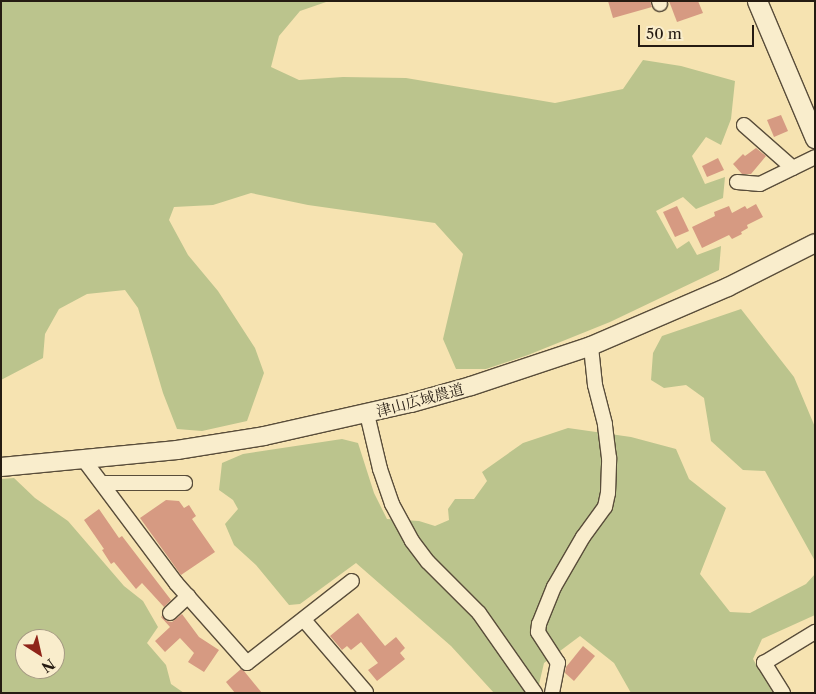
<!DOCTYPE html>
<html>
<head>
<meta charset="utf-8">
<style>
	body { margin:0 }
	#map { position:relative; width:816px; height:694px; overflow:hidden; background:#f6e3b1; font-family:"Libre Caslon Text","Noto Serif JP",serif }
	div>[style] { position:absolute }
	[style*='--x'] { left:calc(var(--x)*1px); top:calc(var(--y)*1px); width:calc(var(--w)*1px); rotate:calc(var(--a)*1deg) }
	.green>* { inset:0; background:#bbc48d }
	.building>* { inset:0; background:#d69a82 }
	.roads { filter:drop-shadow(1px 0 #594d3a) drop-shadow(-1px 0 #594d3a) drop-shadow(0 1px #594d3a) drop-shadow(0 -1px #594d3a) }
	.minor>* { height:14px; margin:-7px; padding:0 7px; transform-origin:7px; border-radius:7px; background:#f9edcc }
	.tertiary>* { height:18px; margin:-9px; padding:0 9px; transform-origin:9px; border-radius:9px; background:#f9edcc }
	.secondary>* { height:19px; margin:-9.5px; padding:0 9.5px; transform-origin:9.5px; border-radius:9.5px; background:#f9edcc }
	span { translate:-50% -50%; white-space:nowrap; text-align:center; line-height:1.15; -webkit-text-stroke:4px #f9edcc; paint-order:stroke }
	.street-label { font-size:15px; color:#251b12 }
	.frame { position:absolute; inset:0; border:2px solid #251b12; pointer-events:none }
	.north { position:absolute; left:15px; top:629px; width:50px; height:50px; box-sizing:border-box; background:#f9edcc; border:1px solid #a49982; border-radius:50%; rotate:145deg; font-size:14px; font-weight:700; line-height:20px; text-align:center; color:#251b12 }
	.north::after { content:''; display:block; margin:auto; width:18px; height:22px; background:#8f2418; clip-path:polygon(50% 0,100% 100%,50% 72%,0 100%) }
	.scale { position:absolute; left:638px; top:25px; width:116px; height:22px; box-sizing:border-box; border:2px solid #251b12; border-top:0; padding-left:6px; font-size:15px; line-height:18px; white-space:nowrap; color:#251b12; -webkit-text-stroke:4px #f9edcc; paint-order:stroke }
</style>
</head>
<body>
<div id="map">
	<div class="green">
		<i style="clip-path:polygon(1px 1px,329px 1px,300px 11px,279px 36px,271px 67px,299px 80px,343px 77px,406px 78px,555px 103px,623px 89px,643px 60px,681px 66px,735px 81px,731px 119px,721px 145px,706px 137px,692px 156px,705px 184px,725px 177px,723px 198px,696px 209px,683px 197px,656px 211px,677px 249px,689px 241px,697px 255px,721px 246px,719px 270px,610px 322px,528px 355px,486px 369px,456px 369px,443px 339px,463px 254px,435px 223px,308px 205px,251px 193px,213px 205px,174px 207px,169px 220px,188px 255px,218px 291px,255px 348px,264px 373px,247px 421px,202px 431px,177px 429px,163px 393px,138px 308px,125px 290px,87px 294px,59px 309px,45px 334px,43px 358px,1px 380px)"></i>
		<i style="clip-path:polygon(741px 309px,794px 377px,815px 427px,815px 561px,765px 471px,743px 470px,711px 441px,704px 398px,686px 385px,664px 388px,651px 380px,653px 353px,662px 336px)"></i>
		<i style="clip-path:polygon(568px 428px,631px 437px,676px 449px,689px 479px,726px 508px,700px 574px,730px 612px,750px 613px,806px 584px,815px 574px,815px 615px,762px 639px,753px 659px,773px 693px,631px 693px,614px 663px,580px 636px,544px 663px,537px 693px,494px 693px,451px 646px,356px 563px,300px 604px,289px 605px,256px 565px,234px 545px,225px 524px,238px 509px,233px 500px,219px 490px,222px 463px,243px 454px,342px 439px,358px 443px,374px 493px,387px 519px,419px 521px,435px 526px,449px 520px,448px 509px,455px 499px,474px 499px,487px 481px,482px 472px,523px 443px)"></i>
		<i style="clip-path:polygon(evenodd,14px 478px,35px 498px,68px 521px,124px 586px,143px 601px,158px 627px,147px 643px,166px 665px,171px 684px,184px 693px,1px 693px,1px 479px,14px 478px,25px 639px,55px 639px,55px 669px,25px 669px,25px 639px)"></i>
	</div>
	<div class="building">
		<i style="clip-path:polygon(608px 1px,650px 1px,652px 7px,613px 18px)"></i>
		<i style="clip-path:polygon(669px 1px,698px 1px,703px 13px,677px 22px)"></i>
		<i style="clip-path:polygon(781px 115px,788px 131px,774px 137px,767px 120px)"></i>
		<i style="clip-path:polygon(756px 148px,766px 156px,751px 174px,742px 174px,733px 164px,743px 154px,745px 156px)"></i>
		<i style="clip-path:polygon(718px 158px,724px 170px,707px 177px,702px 166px)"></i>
		<i style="clip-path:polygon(756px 204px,763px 217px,747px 225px,748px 228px,741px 232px,742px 234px,732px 239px,729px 235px,702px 248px,692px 227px,715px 216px,714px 212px,729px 206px,732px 213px,745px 206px,747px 209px)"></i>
		<i style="clip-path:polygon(677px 206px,689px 231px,675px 237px,663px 212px)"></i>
		<i style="clip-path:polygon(166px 500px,179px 501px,184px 508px,189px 505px,196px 516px,192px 519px,215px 552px,181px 575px,140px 518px)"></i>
		<i style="clip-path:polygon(99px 509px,119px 538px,122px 536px,171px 600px,164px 607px,142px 583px,136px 589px,114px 562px,111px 564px,102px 550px,104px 549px,84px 520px)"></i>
		<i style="clip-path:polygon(358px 613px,385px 646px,396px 637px,405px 648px,400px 653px,405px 659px,377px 681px,368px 670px,378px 663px,361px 642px,351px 650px,347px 646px,342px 650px,330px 636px)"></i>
		<i style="clip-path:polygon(182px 614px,199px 637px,219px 650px,204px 672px,188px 662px,194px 653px,180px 638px,165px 652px,155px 641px,170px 627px,161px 617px,162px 616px,167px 621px,172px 622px)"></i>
		<i style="clip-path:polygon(583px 646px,595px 656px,574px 681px,565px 673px,566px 667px)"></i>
		<i style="clip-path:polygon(241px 669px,244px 671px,262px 693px,235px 693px,226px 682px)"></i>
	</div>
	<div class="roads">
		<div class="minor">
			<i style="--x:659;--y:1;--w:3;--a:72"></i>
			<i style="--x:744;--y:125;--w:65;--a:41.3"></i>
			<i style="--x:737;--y:182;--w:23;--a:5"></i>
			<i style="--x:760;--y:184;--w:61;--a:-26.1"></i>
			<i style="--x:367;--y:414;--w:57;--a:76.7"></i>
			<i style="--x:380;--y:469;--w:37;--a:71"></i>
			<i style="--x:392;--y:504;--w:42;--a:61.6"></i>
			<i style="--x:412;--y:541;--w:26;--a:53"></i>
			<i style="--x:428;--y:562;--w:72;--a:45"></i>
			<i style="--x:479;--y:613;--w:98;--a:55"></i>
			<i style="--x:84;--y:460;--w:154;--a:53.2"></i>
			<i style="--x:176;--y:583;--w:107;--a:48.4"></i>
			<i style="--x:247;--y:663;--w:133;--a:-38"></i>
			<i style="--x:102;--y:483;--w:83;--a:0"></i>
			<i style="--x:170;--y:613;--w:25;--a:-43"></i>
			<i style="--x:304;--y:620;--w:95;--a:49.3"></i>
			<i style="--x:552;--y:693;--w:31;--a:-79"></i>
			<i style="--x:558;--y:663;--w:37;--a:-123"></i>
			<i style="--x:538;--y:632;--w:8;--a:-83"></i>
			<i style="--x:539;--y:624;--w:40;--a:-68"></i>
			<i style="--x:554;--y:587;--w:58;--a:-59.9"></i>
			<i style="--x:583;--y:537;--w:37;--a:-54"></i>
			<i style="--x:605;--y:507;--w:14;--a:-78"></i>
			<i style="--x:608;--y:493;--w:35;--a:-88"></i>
			<i style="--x:609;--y:458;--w:34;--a:-97"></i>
			<i style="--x:605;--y:424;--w:40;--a:-104.4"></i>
			<i style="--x:595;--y:385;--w:39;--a:-96"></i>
			<i style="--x:783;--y:693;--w:36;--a:-122"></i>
			<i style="--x:764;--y:663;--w:60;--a:-31.3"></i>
		</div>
		<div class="tertiary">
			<i style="--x:1;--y:467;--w:177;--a:-5.5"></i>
			<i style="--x:177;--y:450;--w:88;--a:-9.1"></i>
			<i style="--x:264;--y:436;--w:151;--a:-12.7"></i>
			<i style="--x:411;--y:403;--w:62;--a:-15.8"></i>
			<i style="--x:471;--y:386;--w:126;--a:-18.4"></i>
			<i style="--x:591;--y:346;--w:149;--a:-23.3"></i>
			<i style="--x:728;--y:287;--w:97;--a:-26.8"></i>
		</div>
		<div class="secondary">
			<i style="--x:757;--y:1;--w:149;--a:67.1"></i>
		</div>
	</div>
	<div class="street-label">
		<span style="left:420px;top:400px;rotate:-15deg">津山広域農道</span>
	</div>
	<div class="frame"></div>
	<div class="north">N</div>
	<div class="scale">50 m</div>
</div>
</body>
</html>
